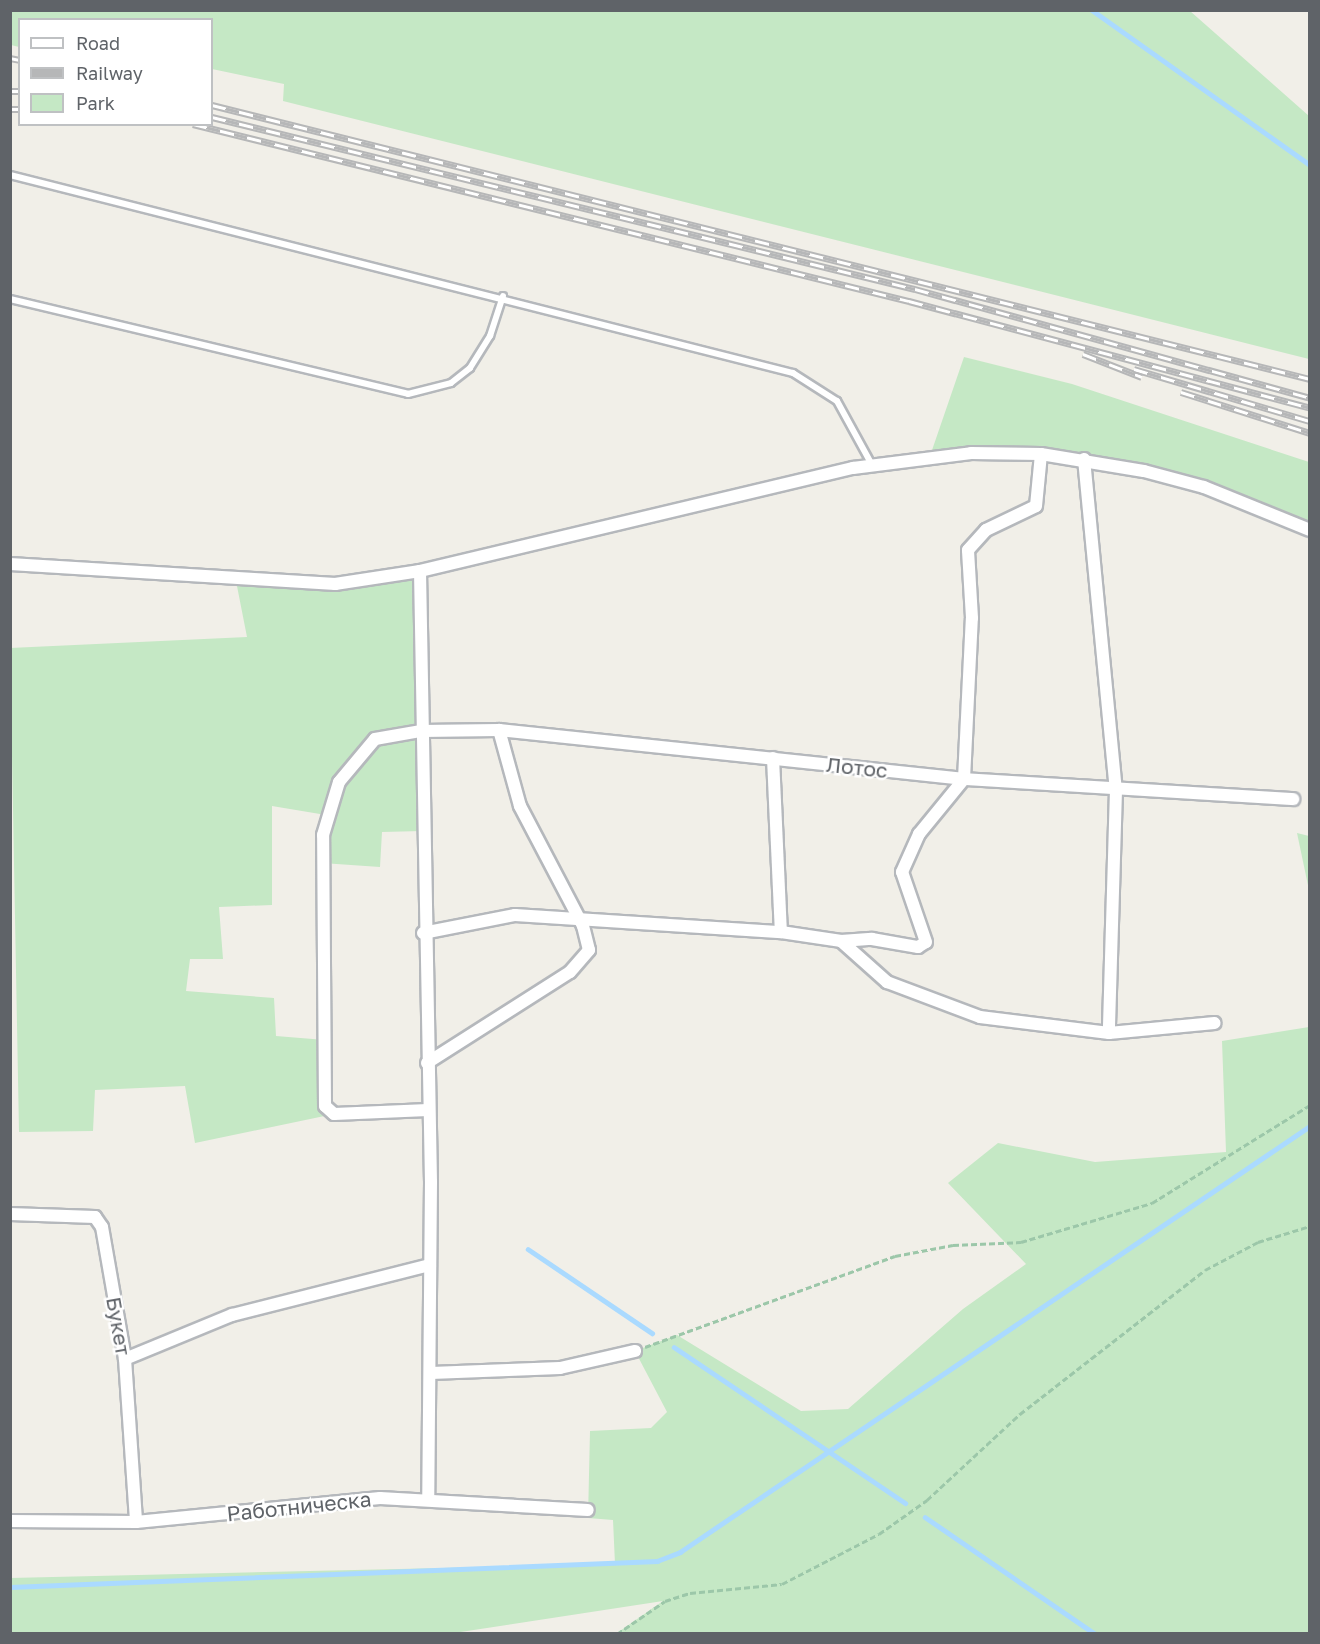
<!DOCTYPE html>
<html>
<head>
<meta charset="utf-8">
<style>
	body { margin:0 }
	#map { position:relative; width:1320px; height:1644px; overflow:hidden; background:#f1efe8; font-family:"Golos Text",sans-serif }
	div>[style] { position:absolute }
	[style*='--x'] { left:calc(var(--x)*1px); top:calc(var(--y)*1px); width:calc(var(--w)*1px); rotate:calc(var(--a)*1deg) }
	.green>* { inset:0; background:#c5e8c5 }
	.stream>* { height:4.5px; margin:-2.25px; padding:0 2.25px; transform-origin:2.25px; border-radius:2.25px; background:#aadaff }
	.path>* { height:3px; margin-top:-1.5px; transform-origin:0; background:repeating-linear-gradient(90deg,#9cc7a9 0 6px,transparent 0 9px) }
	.roads { filter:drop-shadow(2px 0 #b5b8bc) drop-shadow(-2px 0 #b5b8bc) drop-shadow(0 2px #b5b8bc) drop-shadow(0 -2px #b5b8bc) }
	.lane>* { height:6px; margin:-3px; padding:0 3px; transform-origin:3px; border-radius:3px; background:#fff }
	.street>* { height:12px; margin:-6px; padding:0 6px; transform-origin:6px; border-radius:6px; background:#fff }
	.rail>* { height:7px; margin-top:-3.5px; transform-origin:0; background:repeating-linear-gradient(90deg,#fff 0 14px,#b6b7b8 0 28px); box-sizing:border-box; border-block:2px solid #b6b7b8 }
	span { translate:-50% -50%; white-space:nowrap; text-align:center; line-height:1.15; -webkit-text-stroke:5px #fff; paint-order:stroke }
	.street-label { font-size:21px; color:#5f6368 }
	.frame { position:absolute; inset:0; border:12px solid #5f6368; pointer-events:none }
	.legend { position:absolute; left:18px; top:18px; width:195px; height:108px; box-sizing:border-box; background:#fff; border:2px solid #bfc1c3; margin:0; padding:8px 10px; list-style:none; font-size:18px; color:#5f6368 }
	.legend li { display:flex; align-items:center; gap:12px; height:30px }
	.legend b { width:30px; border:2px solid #bfc1c3 }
</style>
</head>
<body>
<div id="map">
	<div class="green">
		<i style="clip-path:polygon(10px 11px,1190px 11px,1309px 116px,1309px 359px,283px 101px,284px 84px,212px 69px,212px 20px,20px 20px,19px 47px,11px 45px)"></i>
		<i style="clip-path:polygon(964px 357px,1072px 384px,1309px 462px,1309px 530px,1266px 511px,1084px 459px,930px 456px)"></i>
		<i style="clip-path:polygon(420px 571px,422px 831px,382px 832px,380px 867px,322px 863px,326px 815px,272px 806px,272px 905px,219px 907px,223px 959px,190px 959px,186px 991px,274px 998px,276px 1036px,325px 1040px,325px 1106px,334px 1114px,195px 1143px,185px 1086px,95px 1090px,93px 1131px,19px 1132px,10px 648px,247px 637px,236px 581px,300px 585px)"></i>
		<i style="clip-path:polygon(1297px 833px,1309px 836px,1309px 890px)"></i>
		<i style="clip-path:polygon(1309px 1027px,1309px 1633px,617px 1633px,663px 1601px,454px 1633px,11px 1634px,10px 1578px,615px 1564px,613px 1520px,588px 1518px,590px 1431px,651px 1428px,667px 1412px,635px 1351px,677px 1335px,801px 1411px,848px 1409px,963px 1309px,1026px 1264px,948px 1183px,998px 1143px,1095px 1162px,1226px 1152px,1222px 1041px)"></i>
	</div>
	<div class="stream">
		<i style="--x:1092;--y:10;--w:267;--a:35.4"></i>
		<i style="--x:528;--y:1249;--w:150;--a:34.1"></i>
		<i style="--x:674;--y:1347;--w:279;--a:34"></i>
		<i style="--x:925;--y:1517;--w:206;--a:34.5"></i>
		<i style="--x:10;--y:1587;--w:648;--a:-2.3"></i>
		<i style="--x:657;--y:1561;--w:25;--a:-21"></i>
		<i style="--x:680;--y:1552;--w:761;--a:-34.07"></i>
	</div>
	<div class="path">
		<i style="--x:645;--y:1347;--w:266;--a:-20"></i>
		<i style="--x:895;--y:1256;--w:59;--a:-10.7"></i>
		<i style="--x:953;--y:1245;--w:68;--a:-2.5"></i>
		<i style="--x:1021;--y:1242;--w:137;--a:-16.6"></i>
		<i style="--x:1152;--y:1203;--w:186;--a:-31.8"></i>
		<i style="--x:617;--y:1634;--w:58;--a:-34.5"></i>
		<i style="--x:665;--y:1601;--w:26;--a:-18"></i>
		<i style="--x:690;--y:1593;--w:92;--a:-5.6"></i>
		<i style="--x:782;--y:1584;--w:109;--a:-27.3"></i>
		<i style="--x:879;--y:1534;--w:59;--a:-35.3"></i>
		<i style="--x:927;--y:1500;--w:127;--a:-42.8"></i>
		<i style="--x:1020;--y:1414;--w:234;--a:-37.9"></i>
		<i style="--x:1205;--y:1270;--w:60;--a:-27.8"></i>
		<i style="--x:1258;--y:1242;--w:54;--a:-17.1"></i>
	</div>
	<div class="roads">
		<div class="lane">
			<i style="--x:10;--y:175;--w:808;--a:14.19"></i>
			<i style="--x:793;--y:373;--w:52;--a:32.5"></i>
			<i style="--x:837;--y:401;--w:73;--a:61.3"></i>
			<i style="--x:10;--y:299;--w:409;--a:13.4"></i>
			<i style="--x:408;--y:394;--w:44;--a:-14.3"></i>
			<i style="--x:451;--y:383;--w:24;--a:-38"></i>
			<i style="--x:470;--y:368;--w:38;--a:-58"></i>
			<i style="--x:490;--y:336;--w:42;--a:-72"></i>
		</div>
		<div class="street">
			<i style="--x:1084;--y:459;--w:333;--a:84.5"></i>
			<i style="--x:1116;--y:790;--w:243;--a:91.7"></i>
			<i style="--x:10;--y:564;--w:326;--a:3.5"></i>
			<i style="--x:335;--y:584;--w:86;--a:-8.7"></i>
			<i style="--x:420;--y:571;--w:445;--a:-13.4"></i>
			<i style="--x:853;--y:468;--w:119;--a:-7.2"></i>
			<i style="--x:971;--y:453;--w:70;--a:0.8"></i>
			<i style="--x:1041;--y:454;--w:104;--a:9.4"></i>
			<i style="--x:1144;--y:471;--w:62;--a:14.9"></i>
			<i style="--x:1204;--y:487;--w:114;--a:22.1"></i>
			<i style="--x:420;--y:571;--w:611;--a:88.97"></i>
			<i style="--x:431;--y:1182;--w:318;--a:90.5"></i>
			<i style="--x:773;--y:758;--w:174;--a:87.4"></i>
			<i style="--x:423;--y:933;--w:94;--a:-11.1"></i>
			<i style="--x:515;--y:915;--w:267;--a:3.7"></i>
			<i style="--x:781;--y:932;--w:61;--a:8.5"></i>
			<i style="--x:841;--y:941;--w:62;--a:41.7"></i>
			<i style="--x:887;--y:982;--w:99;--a:20.6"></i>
			<i style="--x:980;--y:1017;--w:130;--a:7.1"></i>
			<i style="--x:1109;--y:1033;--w:106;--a:-5.4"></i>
			<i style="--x:841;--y:941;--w:31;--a:-4"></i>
			<i style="--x:872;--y:939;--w:47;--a:9.9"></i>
			<i style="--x:918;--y:947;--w:9;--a:-32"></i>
			<i style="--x:926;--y:942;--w:74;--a:-108.9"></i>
			<i style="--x:902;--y:872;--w:42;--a:-65.9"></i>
			<i style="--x:919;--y:834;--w:71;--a:-50.7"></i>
			<i style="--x:964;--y:779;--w:161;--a:-87.2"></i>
			<i style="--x:972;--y:618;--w:68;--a:-93.4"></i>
			<i style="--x:968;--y:550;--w:27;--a:-48"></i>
			<i style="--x:986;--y:530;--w:55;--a:-25.6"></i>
			<i style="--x:1036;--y:506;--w:52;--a:-84.5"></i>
			<i style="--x:427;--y:1063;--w:169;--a:-32.5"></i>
			<i style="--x:570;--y:972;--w:29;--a:-49"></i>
			<i style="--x:589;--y:950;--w:25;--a:-104"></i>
			<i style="--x:583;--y:926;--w:136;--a:-117.7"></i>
			<i style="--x:520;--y:806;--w:79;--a:-105.4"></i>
			<i style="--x:428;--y:1110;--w:94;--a:177.6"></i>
			<i style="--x:334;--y:1114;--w:12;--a:-138"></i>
			<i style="--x:325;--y:1106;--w:271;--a:-90.4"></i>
			<i style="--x:323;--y:835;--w:55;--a:-73.2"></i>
			<i style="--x:339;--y:782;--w:56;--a:-50.1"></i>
			<i style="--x:375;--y:739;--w:47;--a:-9.9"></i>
			<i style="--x:421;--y:731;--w:78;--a:-0.7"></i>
			<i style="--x:499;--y:730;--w:468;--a:6"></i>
			<i style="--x:964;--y:779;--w:330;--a:3.5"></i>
			<i style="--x:10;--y:1214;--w:85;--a:2"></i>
			<i style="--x:95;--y:1217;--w:12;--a:55"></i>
			<i style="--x:102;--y:1227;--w:134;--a:80.1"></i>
			<i style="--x:125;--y:1359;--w:163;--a:86.1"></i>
			<i style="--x:125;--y:1359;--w:116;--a:-22.4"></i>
			<i style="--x:232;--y:1315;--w:204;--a:-14.2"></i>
			<i style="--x:431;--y:1373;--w:129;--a:-2.2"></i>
			<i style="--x:560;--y:1368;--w:77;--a:-12.8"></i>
			<i style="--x:10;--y:1521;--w:126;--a:0.5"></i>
			<i style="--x:136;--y:1522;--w:245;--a:-5.6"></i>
			<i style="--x:380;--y:1498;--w:208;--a:3.3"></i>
		</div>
	</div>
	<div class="rail">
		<i style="--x:10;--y:58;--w:10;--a:11"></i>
		<i style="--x:10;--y:91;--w:10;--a:0"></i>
		<i style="--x:212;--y:105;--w:1132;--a:14.01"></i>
		<i style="--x:10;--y:109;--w:10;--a:0"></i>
		<i style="--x:212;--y:117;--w:724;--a:13.75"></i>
		<i style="--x:915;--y:289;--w:410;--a:15.4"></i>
		<i style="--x:193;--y:124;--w:738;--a:13.89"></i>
		<i style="--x:909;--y:301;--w:415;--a:14.9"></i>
		<i style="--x:1083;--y:354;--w:63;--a:21.3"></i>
		<i style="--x:1134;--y:369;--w:184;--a:16.5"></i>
		<i style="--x:1181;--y:392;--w:135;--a:17.6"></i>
	</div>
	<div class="street-label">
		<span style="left:857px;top:767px;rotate:6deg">Лотос</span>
		<span style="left:119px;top:1326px;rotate:80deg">Букет</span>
		<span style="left:299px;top:1506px;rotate:-6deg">Работническа</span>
	</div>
	<div class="frame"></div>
	<ul class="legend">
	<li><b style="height:8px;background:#fff"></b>Road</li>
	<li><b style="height:8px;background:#b6b7b8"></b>Railway</li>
	<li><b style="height:16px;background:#c5e8c5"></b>Park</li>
	</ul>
</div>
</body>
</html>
